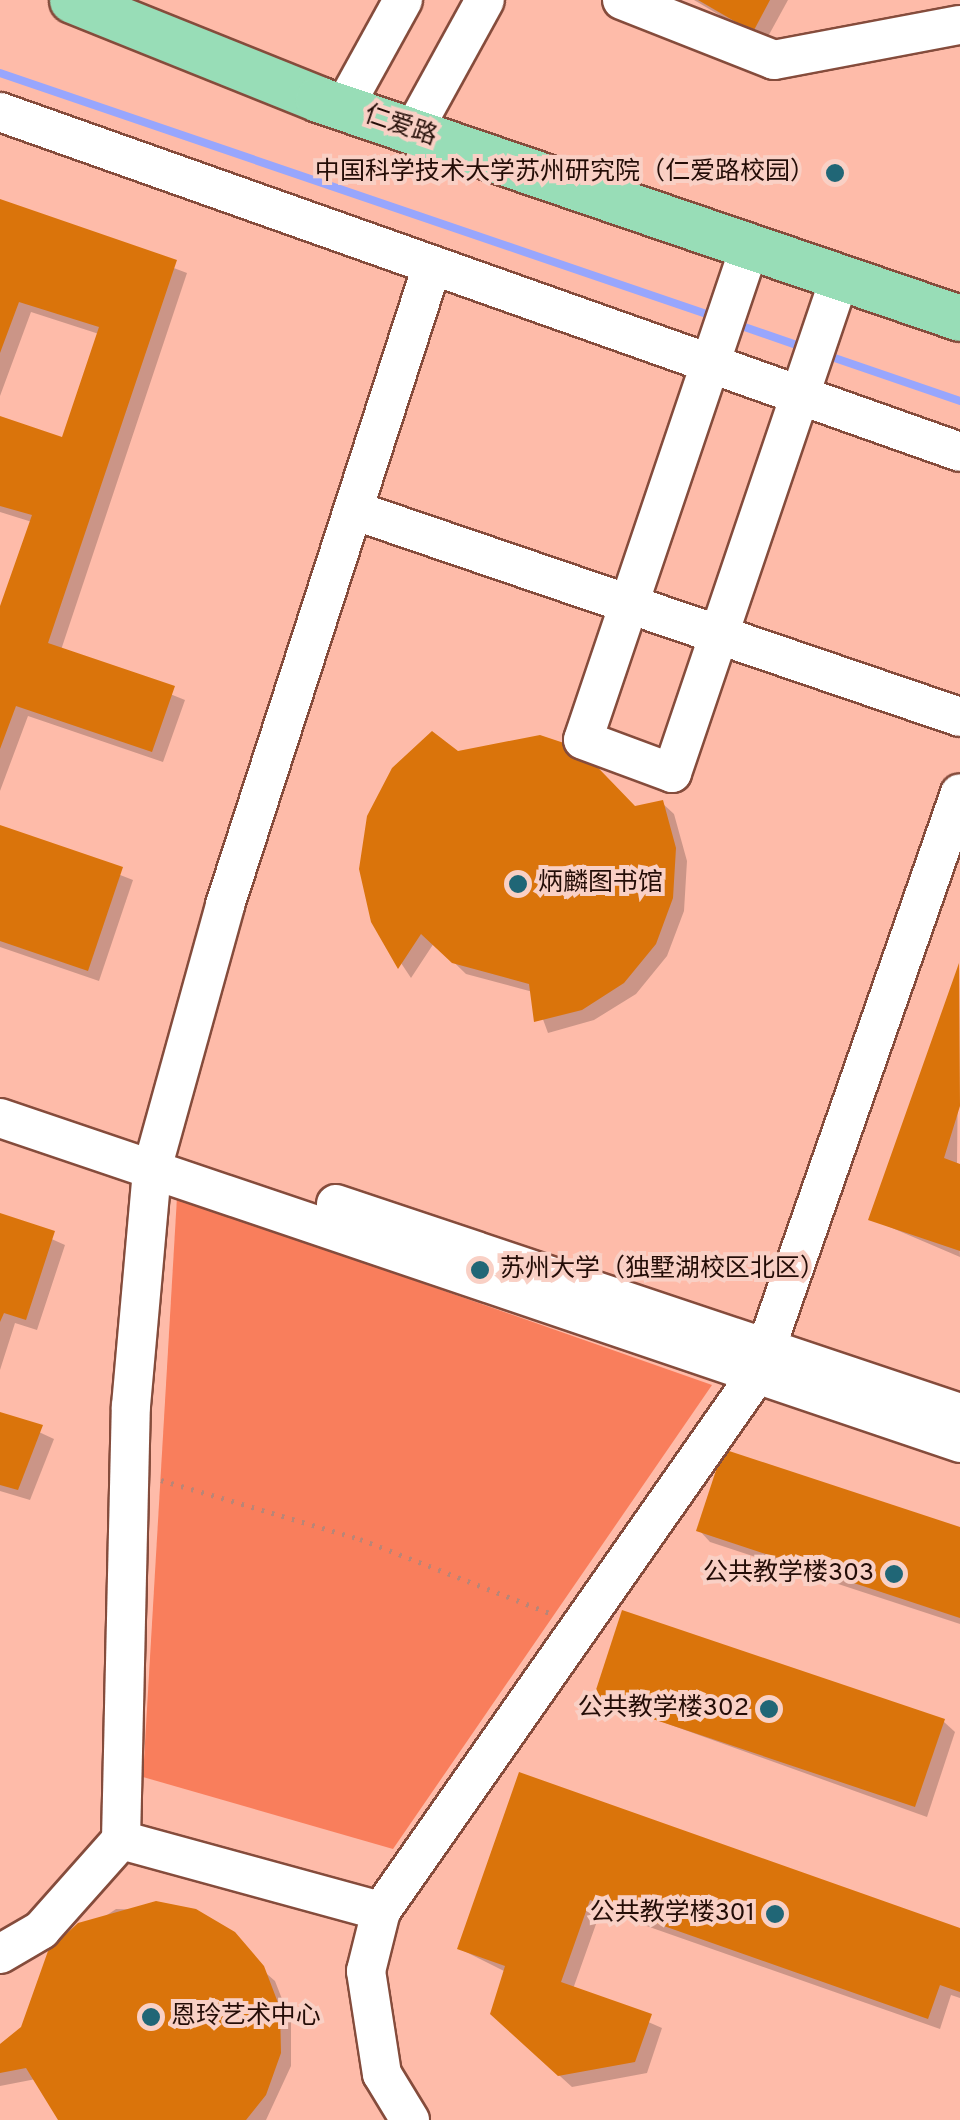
<!DOCTYPE html>
<html>
<head>
<meta charset="utf-8">
<style>
	body { margin:0 }
	#map { position:relative; width:960px; height:2120px; overflow:hidden; background:#febba9; font-family:Overpass,"Noto Sans SC",sans-serif }
	div>[style] { position:absolute }
	[style*='--x'] { left:calc(var(--x)*1px); top:calc(var(--y)*1px); width:calc(var(--w)*1px); rotate:calc(var(--a)*1deg) }
	.green>* { inset:0; background:#f97e5c }
	.shadow>* { inset:0; background:#0003 }
	.stream>* { height:8px; margin:-4px; padding:0 4px; transform-origin:4px; border-radius:4px; background:#98a6fd }
	.building>* { inset:0; background:#da740b }
	.path>* { height:5px; margin-top:-2.5px; transform-origin:0; background:repeating-linear-gradient(90deg,#ba8576 0 2.5px,transparent 0 10.5px) }
	.roads { filter:drop-shadow(2px 0 #854c3c) drop-shadow(-2px 0 #854c3c) drop-shadow(0 2px #854c3c) drop-shadow(0 -2px #854c3c) }
	.minor>* { height:38px; margin:-19px; padding:0 19px; transform-origin:19px; border-radius:19px; background:#fff }
	.major>* { height:45px; margin:-22.5px; padding:0 22.5px; transform-origin:22.5px; border-radius:22.5px; background:#98ddb7 }
	.dots>* { width:28px; height:28px; translate:-50% -50%; box-sizing:border-box; border:5px solid #f9d0c5; border-radius:50% }
	span { translate:-50% -50%; white-space:nowrap; text-align:center; line-height:1.15; -webkit-text-stroke:8px #f9d0c5; paint-order:stroke }
	.street-label { font-size:25px; color:#240d07 }
	.poi-label { font-size:25px; color:#240d07 }
	.right { translate:-100% -50%; text-align:right }
	.left { translate:0 -50%; text-align:left }
</style>
</head>
<body>
<div id="map">
	<div class="green">
		<i style="clip-path:polygon(177px 1197px,712px 1385px,393px 1849px,143px 1777px)"></i>
	</div>
	<div class="shadow">
		<i style="clip-path:polygon(694px 0,788px 0,765px 42px)"></i>
		<i style="clip-path:polygon(0 202px,187px 273px,61px 650px,185px 700px,163px 762px,28px 716px,0 791px,0 613px,32px 522px,0 512px,0 419px,63px 440px,99px 334px,31px 312px,0 396px)"></i>
		<i style="clip-path:polygon(457px 754px,634px 809px,662px 803px,674px 814px,687px 861px,684px 911px,667px 956px,636px 994px,594px 1020px,548px 1033px,533px 992px,466px 974px,434px 943px,411px 978px,373px 921px)"></i>
		<i style="clip-path:polygon(0 828px,133px 880px,99px 981px,0 947px)"></i>
		<i style="clip-path:polygon(959px 972px,957px 1165px,960px 1257px,871px 1219px)"></i>
		<i style="clip-path:polygon(0 1216px,65px 1245px,37px 1330px,15px 1323px,0 1370px)"></i>
		<i style="clip-path:polygon(0 1414px,54px 1439px,30px 1500px,0 1491px)"></i>
		<i style="clip-path:polygon(699px 1530px,960px 1530px,960px 1624px,710px 1542px)"></i>
		<i style="clip-path:polygon(596px 1698px,943px 1721px,955px 1732px,927px 1817px)"></i>
		<i style="clip-path:polygon(521px 1775px,960px 1930px,960px 1998px,951px 1995px,940px 2029px,601px 1910px,573px 1989px,662px 2028px,647px 2073px,572px 2087px,504px 2025px,506px 1972px,460px 1949px)"></i>
		<i style="clip-path:polygon(116px 1909px,196px 1912px,275px 1981px,291px 2022px,291px 2066px,266px 2120px,65px 2120px,36px 2079px,0 2086px,0 2048px,23px 2028px,50px 1953px)"></i>
	</div>
	<div class="stream">
		<i style="--x:0;--y:73;--w:755;--a:18.84"></i>
		<i style="--x:733;--y:323;--w:76;--a:19.1"></i>
		<i style="--x:823;--y:354;--w:145;--a:18.9"></i>
	</div>
	<div class="building">
		<i style="clip-path:polygon(698px 0,770px 0,753px 32px)"></i>
		<i style="clip-path:polygon(0 199px,177px 260px,48px 643px,175px 686px,152px 752px,16px 706px,0 749px,0 606px,32px 515px,0 506px,0 416px,62px 437px,99px 327px,19px 302px,0 353px)"></i>
		<i style="clip-path:polygon(432px 731px,458px 751px,540px 735px,579px 748px,635px 806px,663px 800px,676px 848px,673px 898px,656px 944px,624px 983px,582px 1010px,534px 1022px,529px 984px,452px 963px,421px 934px,398px 969px,371px 922px,359px 869px,367px 816px,392px 768px)"></i>
		<i style="clip-path:polygon(0 825px,123px 867px,88px 971px,0 941px)"></i>
		<i style="clip-path:polygon(959px 963px,960px 1106px,944px 1158px,960px 1164px,960px 1251px,868px 1220px)"></i>
		<i style="clip-path:polygon(0 1213px,55px 1231px,26px 1320px,4px 1313px,0 1322px)"></i>
		<i style="clip-path:polygon(0 1412px,43px 1425px,18px 1490px,0 1485px)"></i>
		<i style="clip-path:polygon(723px 1449px,960px 1527px,960px 1618px,696px 1531px)"></i>
		<i style="clip-path:polygon(622px 1610px,945px 1719px,915px 1807px,593px 1699px)"></i>
		<i style="clip-path:polygon(519px 1772px,960px 1928px,960px 1992px,940px 1985px,928px 2019px,590px 1900px,561px 1982px,652px 2014px,635px 2062px,558px 2076px,490px 2014px,505px 1966px,457px 1949px)"></i>
		<i style="clip-path:polygon(156px 1901px,196px 1909px,235px 1932px,264px 1966px,280px 2008px,281px 2053px,266px 2095px,246px 2120px,58px 2120px,26px 2068px,0 2073px,0 2044px,21px 2027px,48px 1951px,78px 1923px)"></i>
	</div>
	<div class="path">
		<i style="--x:161;--y:1480;--w:208;--a:16.5"></i>
		<i style="--x:360;--y:1539;--w:206;--a:21.3"></i>
	</div>
	<div class="roads">
		<div class="minor">
			<i style="--x:622;--y:0;--w:163;--a:21.5"></i>
			<i style="--x:774;--y:60;--w:189;--a:-10.7"></i>
			<i style="--x:344;--y:107;--w:122;--a:-61.1"></i>
			<i style="--x:0;--y:112;--w:1018;--a:19.5"></i>
			<i style="--x:413;--y:131;--w:149;--a:-61.2"></i>
			<i style="--x:750;--y:246;--w:521;--a:108.68"></i>
			<i style="--x:583;--y:740;--w:95;--a:20.3"></i>
			<i style="--x:672;--y:773;--w:524;--a:-71.29"></i>
			<i style="--x:353;--y:510;--w:641;--a:18.83"></i>
			<i style="--x:0;--y:1118;--w:1014;--a:18.7"></i>
			<i style="--x:336;--y:1204;--w:658;--a:18.52"></i>
			<i style="--x:121;--y:1840;--w:434;--a:-88.7"></i>
			<i style="--x:131;--y:1406;--w:238;--a:-84.9"></i>
			<i style="--x:152;--y:1169;--w:274;--a:-74.5"></i>
			<i style="--x:225;--y:905;--w:672;--a:-72.05"></i>
			<i style="--x:381;--y:1911;--w:656;--a:-55"></i>
			<i style="--x:757;--y:1374;--w:615;--a:-70.74"></i>
			<i style="--x:0;--y:1954;--w:48;--a:-30.3"></i>
			<i style="--x:41;--y:1930;--w:120;--a:-48.4"></i>
			<i style="--x:121;--y:1840;--w:270;--a:15.3"></i>
			<i style="--x:381;--y:1911;--w:62;--a:104"></i>
			<i style="--x:366;--y:1971;--w:104;--a:81.2"></i>
			<i style="--x:382;--y:2074;--w:54;--a:58.7"></i>
		</div>
		<div class="major">
			<i style="--x:72;--y:0;--w:265;--a:21.9"></i>
			<i style="--x:318;--y:99;--w:678;--a:18.84"></i>
		</div>
	</div>
	<div class="dots">
		<i style="left:835px;top:173px;background:#206676"></i>
		<i style="left:518px;top:884px;background:#206676"></i>
		<i style="left:480px;top:1270px;background:#206676"></i>
		<i style="left:894px;top:1574px;background:#206676"></i>
		<i style="left:769px;top:1709px;background:#206676"></i>
		<i style="left:775px;top:1914px;background:#206676"></i>
		<i style="left:151px;top:2017px;background:#206676"></i>
	</div>
	<div class="street-label">
		<span style="left:400px;top:127px;rotate:19deg">仁爱路</span>
	</div>
	<div class="poi-label">
		<span class="right" style="left:815px;top:173px">中国科学技术大学苏州研究院（仁爱路校园）</span>
		<span class="left" style="left:538px;top:884px">炳麟图书馆</span>
		<span class="left" style="left:500px;top:1270px">苏州大学（独墅湖校区北区）</span>
		<span class="right" style="left:874px;top:1574px">公共教学楼303</span>
		<span class="right" style="left:749px;top:1709px">公共教学楼302</span>
		<span class="right" style="left:755px;top:1914px">公共教学楼301</span>
		<span class="left" style="left:171px;top:2017px">恩玲艺术中心</span>
	</div>
</div>
</body>
</html>
